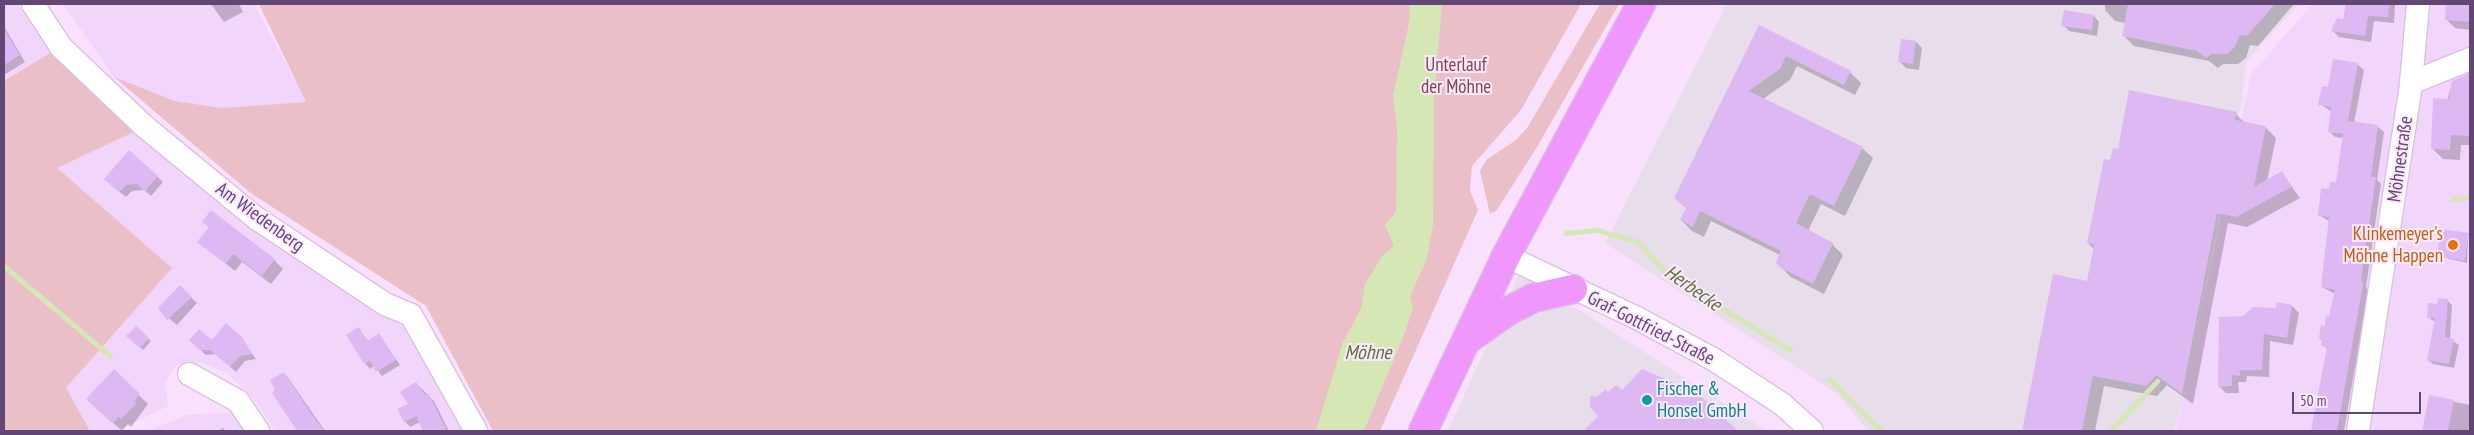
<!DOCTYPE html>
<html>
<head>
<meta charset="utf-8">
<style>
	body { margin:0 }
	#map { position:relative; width:2474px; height:435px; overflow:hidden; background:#f9e1fd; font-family:"PT Sans Narrow",sans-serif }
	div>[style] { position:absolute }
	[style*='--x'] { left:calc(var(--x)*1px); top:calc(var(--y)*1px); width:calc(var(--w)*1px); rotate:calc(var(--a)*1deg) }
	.residential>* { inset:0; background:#f2d5fa }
	.industrial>* { inset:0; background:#e7ddeb }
	.green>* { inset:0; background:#ebbfc7 }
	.water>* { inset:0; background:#d4e7b5 }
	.shadow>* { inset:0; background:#0003 }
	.stream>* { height:5px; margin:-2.5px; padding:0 2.5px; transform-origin:2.5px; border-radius:2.5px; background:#d4e7b5 }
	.building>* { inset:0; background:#ddb8f3 }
	.roads { filter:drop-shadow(1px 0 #d9c0e3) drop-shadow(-1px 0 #d9c0e3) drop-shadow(0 1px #d9c0e3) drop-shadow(0 -1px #d9c0e3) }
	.minor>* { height:22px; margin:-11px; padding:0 11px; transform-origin:11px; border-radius:11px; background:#fff }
	.major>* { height:28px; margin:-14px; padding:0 14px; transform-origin:14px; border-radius:14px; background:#f097fe }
	.dots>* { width:14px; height:14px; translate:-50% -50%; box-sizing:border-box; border:2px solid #fbe8ff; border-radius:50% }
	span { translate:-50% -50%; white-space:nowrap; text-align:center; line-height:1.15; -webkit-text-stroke:4px #fbe8ff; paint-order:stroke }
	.park-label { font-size:19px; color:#874448 }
	.street-label { font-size:19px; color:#624775 }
	.food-label { font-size:19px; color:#c56008 }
	.right { translate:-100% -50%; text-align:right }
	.culture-label { font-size:19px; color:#0d838f }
	.left { translate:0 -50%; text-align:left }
	.water-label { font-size:20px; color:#5c7438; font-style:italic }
	.frame { position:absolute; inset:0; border:5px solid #624775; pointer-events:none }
	.scale { position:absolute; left:2292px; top:392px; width:129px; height:22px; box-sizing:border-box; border:2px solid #624775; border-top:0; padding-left:6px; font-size:15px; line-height:18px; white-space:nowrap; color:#624775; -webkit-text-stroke:4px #fbe8ff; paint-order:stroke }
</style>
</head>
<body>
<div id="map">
	<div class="residential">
		<i style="clip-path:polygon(4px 4px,18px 4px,50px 53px,4px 81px)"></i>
		<i style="clip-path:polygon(63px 4px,254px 4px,307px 102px,222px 108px,175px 101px,114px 77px)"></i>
		<i style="clip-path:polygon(2313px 4px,2470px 4px,2470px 431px,2176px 431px,2251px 74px)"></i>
		<i style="clip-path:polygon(134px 132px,362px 304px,405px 327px,463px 431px,275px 431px,254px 399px,227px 373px,200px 362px,177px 365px,165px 382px,168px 406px,116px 431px,90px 431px,66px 389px,108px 339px,56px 168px)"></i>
		<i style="clip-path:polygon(234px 412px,247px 431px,147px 431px,187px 415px)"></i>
	</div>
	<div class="industrial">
		<i style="clip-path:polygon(1727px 4px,2299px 4px,2246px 62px,2242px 99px,2186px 385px,2174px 431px,1868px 431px,1838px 394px,1605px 243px)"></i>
		<i style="clip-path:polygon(1520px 272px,1767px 431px,1448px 431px)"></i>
	</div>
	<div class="green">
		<i style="clip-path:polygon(259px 4px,1581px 4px,1521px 110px,1472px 166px,1470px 191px,1478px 210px,1380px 431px,493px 431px,426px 306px,252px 194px,114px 77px,175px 101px,222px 108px,306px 102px)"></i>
		<i style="clip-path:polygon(1600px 4px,1619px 4px,1537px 147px,1497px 210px,1490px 214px,1480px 171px,1486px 160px,1516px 140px,1527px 128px)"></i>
		<i style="clip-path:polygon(50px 53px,134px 132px,57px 168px,172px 268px,66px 388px,90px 431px,4px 431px,4px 81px)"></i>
	</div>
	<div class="water">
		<i style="clip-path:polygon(1409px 4px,1442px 4px,1434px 97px,1433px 225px,1427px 258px,1410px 297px,1413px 308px,1406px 330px,1364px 431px,1316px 431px,1343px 342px,1361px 309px,1365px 284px,1383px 255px,1394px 246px,1385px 225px,1396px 212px,1397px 127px,1393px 96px,1410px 18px)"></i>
	</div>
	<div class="shadow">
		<i style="clip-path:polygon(211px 4px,239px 4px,243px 12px,224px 22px)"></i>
		<i style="clip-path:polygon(2105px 4px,2294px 4px,2258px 46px,2250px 45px,2246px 58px,2238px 64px,2223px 64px,2218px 68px,2209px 61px,2134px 46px,2123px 35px,2126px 23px,2115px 21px,2105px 10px)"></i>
		<i style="clip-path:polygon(2368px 4px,2395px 4px,2394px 23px,2374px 21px,2371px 42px,2339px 37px,2333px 31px)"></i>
		<i style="clip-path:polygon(2447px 4px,2470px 4px,2470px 30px,2455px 28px,2446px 19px)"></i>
		<i style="clip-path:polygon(2094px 16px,2099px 22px,2097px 36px,2069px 31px,2063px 25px)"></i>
		<i style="clip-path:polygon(4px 26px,25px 62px,4px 75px)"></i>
		<i style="clip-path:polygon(1759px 27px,1850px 72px,1861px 83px,1855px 95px,1797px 66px,1790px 80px,1763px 99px,1862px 148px,1873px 158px,1845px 216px,1821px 204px,1808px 231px,1832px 244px,1843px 255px,1824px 294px,1791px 277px,1780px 266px,1780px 255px,1711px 221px,1704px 237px,1692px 231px,1681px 220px,1687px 209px,1676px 198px)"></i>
		<i style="clip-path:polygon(1916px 42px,1922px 48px,1919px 70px,1906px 68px,1900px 62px)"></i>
		<i style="clip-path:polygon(2357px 64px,2364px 70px,2354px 123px,2377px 126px,2384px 132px,2377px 180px,2381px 184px,2366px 287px,2368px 291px,2344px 431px,2313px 431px,2328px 351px,2320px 338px,2330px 318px,2335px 294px,2322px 287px,2330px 222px,2319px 215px,2330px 191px,2338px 184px,2344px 138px,2335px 137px,2329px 131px,2332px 112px,2320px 104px,2329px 88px)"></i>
		<i style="clip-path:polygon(2470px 74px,2470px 145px,2461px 145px,2460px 160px,2443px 159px,2432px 148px,2453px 81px)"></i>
		<i style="clip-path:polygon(2236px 114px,2245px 123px,2265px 127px,2276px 138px,2267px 181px,2282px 173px,2300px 198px,2247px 227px,2228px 223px,2193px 404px,2167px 385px,2157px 396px,2104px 386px,2095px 431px,2023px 431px,2054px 275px,2088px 282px,2094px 249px,2088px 243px,2111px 161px,2118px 151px)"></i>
		<i style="clip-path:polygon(157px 176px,163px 182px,151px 196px,144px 190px,132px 191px,126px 197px,111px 185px)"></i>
		<i style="clip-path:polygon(204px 222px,274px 260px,283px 269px,271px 284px,242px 262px,235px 271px,199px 242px,210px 228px)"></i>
		<i style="clip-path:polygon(2468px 235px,2467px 263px,2438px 256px)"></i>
		<i style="clip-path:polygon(180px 287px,197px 303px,177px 325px,160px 311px)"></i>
		<i style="clip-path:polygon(2447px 300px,2452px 305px,2450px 339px,2459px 345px,2454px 368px,2433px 364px,2428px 360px,2435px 322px,2428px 317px)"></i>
		<i style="clip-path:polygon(2278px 303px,2292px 306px,2299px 313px,2293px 345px,2270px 341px,2269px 377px,2247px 376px,2246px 382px,2238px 382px,2239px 393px,2226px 393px,2219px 386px,2244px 317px,2277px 309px)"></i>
		<i style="clip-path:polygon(136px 327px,151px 341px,143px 350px,128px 336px)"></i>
		<i style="clip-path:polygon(358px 328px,368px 341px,379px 335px,400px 365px,382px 376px,374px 366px,370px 369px,365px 363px)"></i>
		<i style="clip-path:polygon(241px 338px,256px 359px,245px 361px,236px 372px,216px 354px,206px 355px,190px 340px)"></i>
		<i style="clip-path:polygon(114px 371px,148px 404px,131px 427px,128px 424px,122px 431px,96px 407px)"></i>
		<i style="clip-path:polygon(284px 373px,289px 379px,325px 431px,299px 431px,273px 393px)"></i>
		<i style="clip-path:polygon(416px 383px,434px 401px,449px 431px,425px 431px,420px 422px,410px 427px,405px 421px)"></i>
		<i style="clip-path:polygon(1609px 393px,1697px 394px,1736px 431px,1585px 431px,1600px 416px,1597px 398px)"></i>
		<i style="clip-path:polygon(2430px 397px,2470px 405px,2470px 431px,2423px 431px)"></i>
		<i style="clip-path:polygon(223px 428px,226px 431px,218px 431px)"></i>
	</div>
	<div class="stream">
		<i style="--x:2452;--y:199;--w:18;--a:-6"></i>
		<i style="--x:1566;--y:233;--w:31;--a:-6"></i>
		<i style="--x:1597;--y:230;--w:43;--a:16.3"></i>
		<i style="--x:1638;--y:242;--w:46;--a:47.6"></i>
		<i style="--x:1669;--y:276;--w:142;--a:31.4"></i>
		<i style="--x:4;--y:266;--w:139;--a:40.3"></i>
		<i style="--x:1829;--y:379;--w:74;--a:44.5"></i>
		<i style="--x:2110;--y:431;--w:69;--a:-46.8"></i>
	</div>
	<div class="building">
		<i style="clip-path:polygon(2128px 4px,2275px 4px,2247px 36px,2240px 35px,2235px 47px,2227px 54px,2212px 54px,2206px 58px,2197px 51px,2122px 36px)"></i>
		<i style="clip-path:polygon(2346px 4px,2389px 4px,2388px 17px,2368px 16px,2365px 36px,2331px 31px,2337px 18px,2343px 19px)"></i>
		<i style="clip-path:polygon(2446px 4px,2470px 4px,2470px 22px,2445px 20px)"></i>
		<i style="clip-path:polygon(2064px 10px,2094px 15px,2092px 30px,2061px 26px)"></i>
		<i style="clip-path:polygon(1759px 25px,1851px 71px,1844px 85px,1786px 56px,1780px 69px,1749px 91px,1863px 147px,1834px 206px,1810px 194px,1796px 223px,1833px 243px,1813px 284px,1779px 267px,1776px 262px,1781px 251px,1700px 211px,1693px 227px,1680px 220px,1686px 208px,1674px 198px)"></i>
		<i style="clip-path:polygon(4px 29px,20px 55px,4px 65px)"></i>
		<i style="clip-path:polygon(1901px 39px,1916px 41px,1913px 64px,1898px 62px)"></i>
		<i style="clip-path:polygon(2333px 59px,2358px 63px,2348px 121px,2378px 125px,2371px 177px,2376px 177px,2361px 280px,2363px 284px,2337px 431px,2311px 431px,2327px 347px,2321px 346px,2322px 339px,2319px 338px,2321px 325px,2325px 326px,2326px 316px,2329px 317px,2335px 290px,2321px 287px,2329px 217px,2318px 216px,2321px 188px,2329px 189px,2330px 182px,2336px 182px,2343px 134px,2328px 132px,2331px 107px,2318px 105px,2322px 86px,2328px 87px)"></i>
		<i style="clip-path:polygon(2470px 73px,2470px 136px,2451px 135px,2450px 150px,2431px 149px,2433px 98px,2449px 99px,2452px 81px)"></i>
		<i style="clip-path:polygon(2129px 90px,2237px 112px,2235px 120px,2266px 126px,2254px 187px,2282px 171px,2291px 187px,2236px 217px,2217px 213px,2182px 394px,2156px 375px,2146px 386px,2093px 376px,2082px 431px,2022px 431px,2053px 274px,2087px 281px,2094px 245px,2087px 243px,2104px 159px,2110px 160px,2113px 148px,2118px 149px)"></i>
		<i style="clip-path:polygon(129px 150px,158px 176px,145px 191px,137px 184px,126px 185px,119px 192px,104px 179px)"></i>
		<i style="clip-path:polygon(211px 210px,275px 259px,262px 276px,233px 254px,226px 264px,197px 242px,209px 227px,202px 222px)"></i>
		<i style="clip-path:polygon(2441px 229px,2469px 233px,2465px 261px,2437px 256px)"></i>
		<i style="clip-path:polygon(180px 285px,192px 297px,167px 320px,158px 308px)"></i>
		<i style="clip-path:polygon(2438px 298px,2448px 299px,2445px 337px,2454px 339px,2449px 364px,2427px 360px,2435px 318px,2427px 318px,2428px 303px,2437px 304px)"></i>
		<i style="clip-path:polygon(2277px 302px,2292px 305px,2287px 338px,2264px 334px,2262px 370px,2240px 370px,2240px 376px,2232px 375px,2232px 386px,2218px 387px,2219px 317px,2243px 316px,2253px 307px,2276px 308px)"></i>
		<i style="clip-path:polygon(226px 323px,242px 337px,252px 354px,240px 356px,230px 367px,210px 350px,200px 350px,189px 340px,199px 329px,212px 340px)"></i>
		<i style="clip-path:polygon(136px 326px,149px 338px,140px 348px,126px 336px)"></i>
		<i style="clip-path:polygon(359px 327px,367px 341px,379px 333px,396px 360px,376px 372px,370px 361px,364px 364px,346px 335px)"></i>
		<i style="clip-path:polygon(114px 369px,140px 394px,134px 401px,137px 403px,121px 419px,119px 417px,112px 423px,86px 399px)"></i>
		<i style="clip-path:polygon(1642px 369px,1697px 393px,1738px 431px,1583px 431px,1598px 416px,1590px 407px,1590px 396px,1596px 397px,1606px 389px,1608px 392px,1616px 385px,1622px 390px)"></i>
		<i style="clip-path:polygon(284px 372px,310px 412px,324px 431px,297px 431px,272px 393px,275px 390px,270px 380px)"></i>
		<i style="clip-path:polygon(416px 382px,425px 395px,429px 394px,447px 431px,423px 431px,416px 416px,404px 422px,397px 409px,408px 404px,400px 392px)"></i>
		<i style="clip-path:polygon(2429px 395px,2454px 400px,2448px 431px,2422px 431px)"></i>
	</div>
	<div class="roads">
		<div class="minor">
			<i style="--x:33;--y:4;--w:51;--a:56.9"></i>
			<i style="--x:61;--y:47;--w:115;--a:43.6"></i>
			<i style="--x:144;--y:126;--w:145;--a:39.4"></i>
			<i style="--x:256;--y:218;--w:155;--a:33.7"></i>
			<i style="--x:385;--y:304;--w:28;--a:23"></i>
			<i style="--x:411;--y:315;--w:133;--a:60.7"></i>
			<i style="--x:2411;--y:83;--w:64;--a:-22.1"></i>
			<i style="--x:1506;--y:256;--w:143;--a:25.3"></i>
			<i style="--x:1635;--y:317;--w:89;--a:28.3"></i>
			<i style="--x:1713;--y:359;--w:82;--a:33.1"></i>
			<i style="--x:1782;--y:404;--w:40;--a:42"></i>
			<i style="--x:189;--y:374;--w:56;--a:28.9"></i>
			<i style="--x:238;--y:401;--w:36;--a:56"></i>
			<i style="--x:2358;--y:431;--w:352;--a:-81.3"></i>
			<i style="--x:2411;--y:83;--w:79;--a:-84.9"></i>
		</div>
		<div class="major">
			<i style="--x:1467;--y:340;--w:50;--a:-35.3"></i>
			<i style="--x:1508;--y:311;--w:28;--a:-27"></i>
			<i style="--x:1533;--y:298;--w:41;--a:-12.7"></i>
			<i style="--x:1423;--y:431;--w:194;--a:-64.6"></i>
			<i style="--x:1506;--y:256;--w:286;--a:-61.8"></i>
		</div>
	</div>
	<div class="dots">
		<i style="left:2453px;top:245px;background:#e8710a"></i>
		<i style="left:1647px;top:400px;background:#0f9aa8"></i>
	</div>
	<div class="park-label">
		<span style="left:1456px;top:76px">Unterlauf<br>der Möhne</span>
	</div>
	<div class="street-label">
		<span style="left:2400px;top:159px;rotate:-82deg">Möhnestraße</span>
		<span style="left:260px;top:217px;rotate:36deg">Am Wiedenberg</span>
		<span style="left:1651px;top:328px;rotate:27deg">Graf-Gottfried-Straße</span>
	</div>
	<div class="food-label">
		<span class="right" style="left:2443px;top:245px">Klinkemeyer's<br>Möhne Happen</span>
	</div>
	<div class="culture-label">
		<span class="left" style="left:1657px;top:400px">Fischer &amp;<br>Honsel GmbH</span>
	</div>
	<div class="water-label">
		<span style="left:1693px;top:288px;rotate:35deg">Herbecke</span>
		<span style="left:1368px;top:352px">Möhne</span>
	</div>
	<div class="frame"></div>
	<div class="scale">50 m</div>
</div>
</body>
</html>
